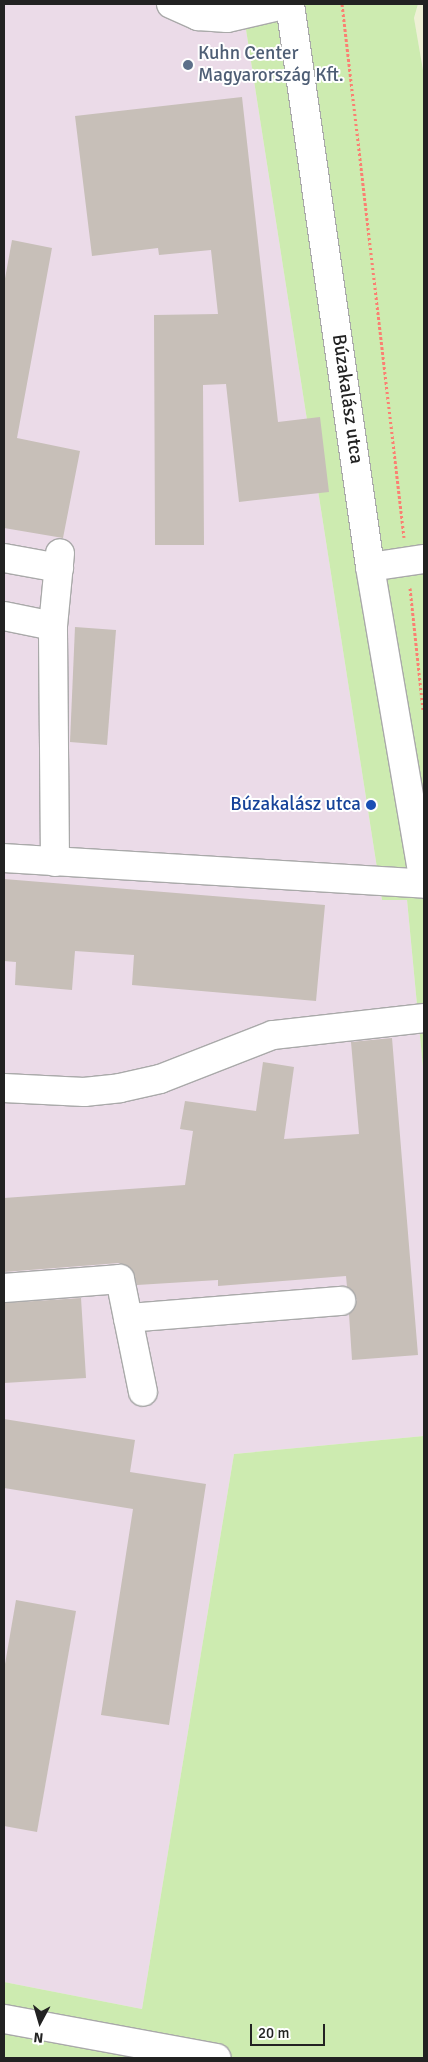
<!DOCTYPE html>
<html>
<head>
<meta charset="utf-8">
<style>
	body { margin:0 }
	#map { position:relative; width:428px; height:2062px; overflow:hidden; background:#f2efe9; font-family:Signika,sans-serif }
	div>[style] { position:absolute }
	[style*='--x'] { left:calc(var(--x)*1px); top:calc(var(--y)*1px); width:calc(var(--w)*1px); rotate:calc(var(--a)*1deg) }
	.industrial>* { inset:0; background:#ebdbe8 }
	.farmland>* { inset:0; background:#eef0d5 }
	.grass>* { inset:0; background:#cdebb0 }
	.building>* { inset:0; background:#c7bfb8 }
	.path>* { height:3px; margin-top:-1.5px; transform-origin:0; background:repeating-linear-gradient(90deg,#fa8072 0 2.5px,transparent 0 5px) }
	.roads { filter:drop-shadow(1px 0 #a9a9a9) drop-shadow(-1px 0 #a9a9a9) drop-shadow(0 1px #a9a9a9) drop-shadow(0 -1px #a9a9a9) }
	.minor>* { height:28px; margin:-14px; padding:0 14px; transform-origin:14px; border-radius:14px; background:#fff }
	.dots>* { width:14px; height:14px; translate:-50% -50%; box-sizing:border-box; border:2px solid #fff; border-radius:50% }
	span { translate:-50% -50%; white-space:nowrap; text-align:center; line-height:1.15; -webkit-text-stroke:4px #fff; paint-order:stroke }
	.service-label { font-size:19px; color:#4e5e75 }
	.left { translate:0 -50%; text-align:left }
	.street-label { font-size:19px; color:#222 }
	.transit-label { font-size:19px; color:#164399 }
	.right { translate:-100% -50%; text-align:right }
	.frame { position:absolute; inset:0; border:5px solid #222; pointer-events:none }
	.north { position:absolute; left:15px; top:1997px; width:50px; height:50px; -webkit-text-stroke:4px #fff; paint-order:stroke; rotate:186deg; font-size:14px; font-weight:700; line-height:20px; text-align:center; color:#222 }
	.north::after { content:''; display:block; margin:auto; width:18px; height:22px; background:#222; clip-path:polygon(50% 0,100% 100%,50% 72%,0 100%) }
	.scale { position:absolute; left:250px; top:2024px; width:75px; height:22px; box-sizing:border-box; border:2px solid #222; border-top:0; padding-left:6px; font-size:15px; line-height:18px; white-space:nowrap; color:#222; -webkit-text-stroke:4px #fff; paint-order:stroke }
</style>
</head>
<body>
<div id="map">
	<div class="industrial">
		<i style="clip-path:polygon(4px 4px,242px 4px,382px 900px,407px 900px,424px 1078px,424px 1436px,234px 1454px,142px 2009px,4px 1982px)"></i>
	</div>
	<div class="farmland">
		<i style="clip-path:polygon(418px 4px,424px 4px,424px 76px,414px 18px)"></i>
	</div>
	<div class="grass">
		<i style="clip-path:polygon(242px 4px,418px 4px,414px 18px,424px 76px,424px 1078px,407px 900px,382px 900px)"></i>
		<i style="clip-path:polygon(424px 1436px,424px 2058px,4px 2058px,4px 1982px,142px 2009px,234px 1454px)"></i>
	</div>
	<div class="building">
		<i style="clip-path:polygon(242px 97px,278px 422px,320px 417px,329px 492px,239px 502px,226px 384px,203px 385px,204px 545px,155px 545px,154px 315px,218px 314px,211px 250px,159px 255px,158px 248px,92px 256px,75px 116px)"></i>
		<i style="clip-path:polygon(12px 240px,52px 248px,17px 438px,80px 451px,63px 538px,4px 528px,4px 284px)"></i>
		<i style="clip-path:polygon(75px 627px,116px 630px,107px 745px,70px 742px)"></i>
		<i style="clip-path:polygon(4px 879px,325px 905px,316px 1001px,132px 985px,134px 955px,75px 951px,72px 990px,15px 985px,16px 962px,4px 961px)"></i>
		<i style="clip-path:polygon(392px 1038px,418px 1355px,352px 1360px,349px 1314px,357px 1300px,347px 1287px,346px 1276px,218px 1286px,218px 1280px,137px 1285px,132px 1270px,119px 1263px,4px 1272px,4px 1198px,185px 1185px,193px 1131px,180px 1129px,185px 1101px,256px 1111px,263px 1062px,294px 1067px,284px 1139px,359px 1134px,351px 1042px)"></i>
		<i style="clip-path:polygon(81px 1298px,86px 1378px,4px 1383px,4px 1303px)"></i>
		<i style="clip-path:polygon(4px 1419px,135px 1440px,130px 1472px,206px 1484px,169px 1725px,101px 1715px,133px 1509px,4px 1488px)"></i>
		<i style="clip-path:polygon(16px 1600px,76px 1611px,37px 1832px,4px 1826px,4px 1670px)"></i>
	</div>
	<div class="path">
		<i style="--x:342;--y:4;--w:537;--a:83.37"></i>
		<i style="--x:410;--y:588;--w:122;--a:83.9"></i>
	</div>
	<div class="roads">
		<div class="minor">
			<i style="--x:171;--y:4;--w:30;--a:24"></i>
			<i style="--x:198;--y:16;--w:29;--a:4"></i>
			<i style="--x:227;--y:18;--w:63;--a:-12.9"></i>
			<i style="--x:290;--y:4;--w:569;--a:81.91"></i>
			<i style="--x:370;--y:567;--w:321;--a:80.3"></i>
			<i style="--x:4;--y:558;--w:56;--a:10.3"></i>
			<i style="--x:370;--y:567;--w:55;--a:-8.4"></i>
			<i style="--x:4;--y:616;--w:50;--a:11.5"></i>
			<i style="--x:4;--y:858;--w:421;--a:3.5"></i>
			<i style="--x:55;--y:862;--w:236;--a:-90.5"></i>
			<i style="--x:53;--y:626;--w:73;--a:-84.5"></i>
			<i style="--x:4;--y:1088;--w:80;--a:2.9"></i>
			<i style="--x:84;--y:1092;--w:36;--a:-6"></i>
			<i style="--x:120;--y:1088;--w:41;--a:-12.7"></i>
			<i style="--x:160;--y:1079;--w:121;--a:-21.3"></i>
			<i style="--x:273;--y:1035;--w:152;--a:-6.4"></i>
			<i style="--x:4;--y:1288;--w:116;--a:-4.4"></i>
			<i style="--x:120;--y:1279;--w:115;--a:78.5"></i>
			<i style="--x:128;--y:1318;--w:214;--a:-4.6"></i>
			<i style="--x:4;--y:2019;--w:216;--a:10.4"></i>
		</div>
	</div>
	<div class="dots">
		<i style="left:188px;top:65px;background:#5c6f8a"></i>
		<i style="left:371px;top:805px;background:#1a4fb4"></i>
	</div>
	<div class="service-label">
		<span class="left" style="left:198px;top:65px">Kuhn Center<br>Magyarország Kft.</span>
	</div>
	<div class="street-label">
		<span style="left:347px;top:399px;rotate:82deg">Búzakalász utca</span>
	</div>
	<div class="transit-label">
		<span class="right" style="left:361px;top:805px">Búzakalász utca</span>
	</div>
	<div class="frame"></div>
	<div class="north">N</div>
	<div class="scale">20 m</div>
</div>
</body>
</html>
